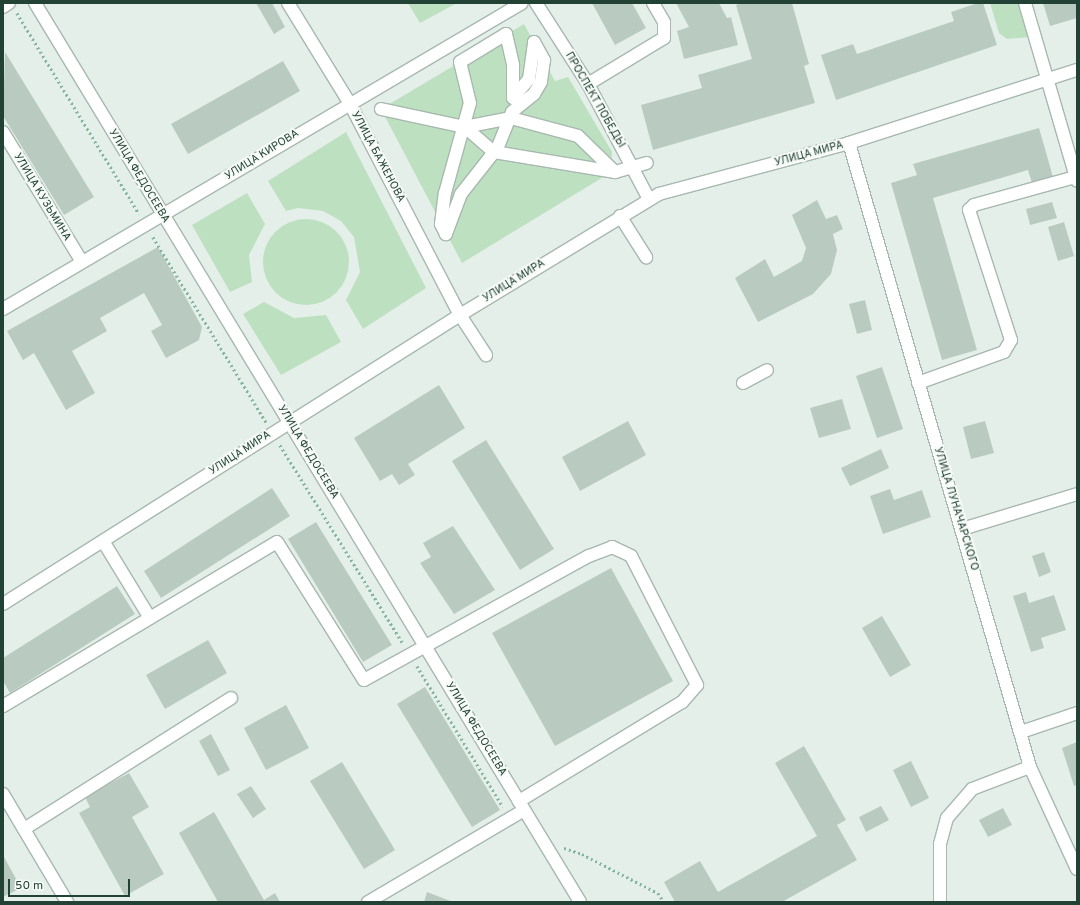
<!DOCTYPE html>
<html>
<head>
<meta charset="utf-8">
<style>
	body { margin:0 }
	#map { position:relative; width:1080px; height:905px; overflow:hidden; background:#e5efe9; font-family:Overpass,sans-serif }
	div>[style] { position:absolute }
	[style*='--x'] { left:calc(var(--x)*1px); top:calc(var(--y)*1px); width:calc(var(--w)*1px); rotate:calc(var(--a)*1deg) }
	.green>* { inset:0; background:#bde0c1 }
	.round { border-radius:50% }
	.building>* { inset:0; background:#b9cac1 }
	.path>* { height:2.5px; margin-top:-1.25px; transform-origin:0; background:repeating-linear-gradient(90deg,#83b49d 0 2px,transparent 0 5px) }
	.roads { filter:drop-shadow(1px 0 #a7b8af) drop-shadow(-1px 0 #a7b8af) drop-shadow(0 1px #a7b8af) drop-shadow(0 -1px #a7b8af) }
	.minor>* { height:12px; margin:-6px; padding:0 6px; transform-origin:6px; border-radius:6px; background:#fff }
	span { translate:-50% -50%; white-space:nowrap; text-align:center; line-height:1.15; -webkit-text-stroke:4px #f6faf7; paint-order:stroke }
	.street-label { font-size:11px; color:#224235 }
	.frame { position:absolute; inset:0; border:4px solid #224235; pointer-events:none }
	.scale { position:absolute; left:8px; top:879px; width:122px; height:18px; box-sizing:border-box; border:2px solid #224235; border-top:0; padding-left:5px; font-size:12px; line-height:14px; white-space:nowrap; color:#224235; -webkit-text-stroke:3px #f6faf7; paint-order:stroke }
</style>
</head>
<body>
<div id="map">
	<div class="green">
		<i style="clip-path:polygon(408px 3px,457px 3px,420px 23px)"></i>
		<i style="clip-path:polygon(990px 3px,1019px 3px,1030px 37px,1007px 39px,999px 33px)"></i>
		<i style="clip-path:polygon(524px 24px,555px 81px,568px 77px,612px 152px,610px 173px,462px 263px,381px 109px)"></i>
		<i style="clip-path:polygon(346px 132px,426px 288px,363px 329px,346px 300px,360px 272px,354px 237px,341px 221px,323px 211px,298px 208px,286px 211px,268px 181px)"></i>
		<i style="clip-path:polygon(247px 193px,265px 224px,249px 255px,252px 282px,230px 292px,192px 225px)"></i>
		<i class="round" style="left:263px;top:219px;width:86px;height:86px"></i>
		<i style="clip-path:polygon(264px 302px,294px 318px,326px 315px,341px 342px,281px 375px,243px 314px)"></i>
	</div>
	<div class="building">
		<i style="clip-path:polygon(256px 3px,272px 3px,285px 27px,274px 34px)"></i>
		<i style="clip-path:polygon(592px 3px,632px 3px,646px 28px,615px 45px)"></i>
		<i style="clip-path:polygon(676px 3px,719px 3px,727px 18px,731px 17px,738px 45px,684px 59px,677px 31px,689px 27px)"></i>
		<i style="clip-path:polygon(742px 3px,792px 3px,809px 64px,804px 66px,815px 103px,653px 150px,641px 105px,702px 88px,698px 75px,752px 59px,736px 5px)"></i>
		<i style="clip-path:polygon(978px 3px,983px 3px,997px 45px,836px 100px,821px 55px,853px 44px,857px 54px,954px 21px,951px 12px)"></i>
		<i style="clip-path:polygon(1043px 3px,1077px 3px,1077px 18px,1050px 26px)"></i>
		<i style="clip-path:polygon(5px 52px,94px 197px,64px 215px,3px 116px)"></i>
		<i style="clip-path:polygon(283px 61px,300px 91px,188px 154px,171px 124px)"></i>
		<i style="clip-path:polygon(1039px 128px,1053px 177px,1032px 183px,1028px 170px,933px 198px,977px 350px,942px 360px,891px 183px,917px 175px,913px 164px)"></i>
		<i style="clip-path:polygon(817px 200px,826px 219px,837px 215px,843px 229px,833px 234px,837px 250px,831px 274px,813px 294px,758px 322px,735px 278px,765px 259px,774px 277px,802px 261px,806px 248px,792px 215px)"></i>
		<i style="clip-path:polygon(1052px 202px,1057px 218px,1030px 225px,1026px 209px)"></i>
		<i style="clip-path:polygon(1064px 222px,1074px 256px,1058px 261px,1048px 227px)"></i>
		<i style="clip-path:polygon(158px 247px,202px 327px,199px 340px,166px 358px,151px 331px,162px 325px,144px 293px,100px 318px,107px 331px,72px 351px,95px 393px,66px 410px,34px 353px,23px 360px,7px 331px)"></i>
		<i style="clip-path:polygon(865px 300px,872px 330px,857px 334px,849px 304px)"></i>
		<i style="clip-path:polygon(882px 367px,903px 429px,877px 438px,856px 376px)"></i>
		<i style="clip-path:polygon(439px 385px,465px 428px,408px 464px,415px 475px,399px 485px,392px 474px,380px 481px,354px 438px)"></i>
		<i style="clip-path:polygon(842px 399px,851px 429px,819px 438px,810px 408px)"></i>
		<i style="clip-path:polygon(628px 421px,646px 455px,580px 491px,562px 457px)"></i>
		<i style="clip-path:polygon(985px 421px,994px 453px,971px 459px,963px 427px)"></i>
		<i style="clip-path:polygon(486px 440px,554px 549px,520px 570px,452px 461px)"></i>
		<i style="clip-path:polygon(881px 449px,889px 468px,850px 486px,841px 468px)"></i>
		<i style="clip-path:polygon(272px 488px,290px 516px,161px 598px,144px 571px)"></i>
		<i style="clip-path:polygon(890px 489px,894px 500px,922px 490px,931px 517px,883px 534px,870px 496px)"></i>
		<i style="clip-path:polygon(316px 522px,392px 645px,363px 662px,288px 539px)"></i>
		<i style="clip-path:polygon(453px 526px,495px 590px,454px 614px,420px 563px,431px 557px,423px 543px)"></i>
		<i style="clip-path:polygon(1044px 552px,1051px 572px,1039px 577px,1032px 556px)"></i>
		<i style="clip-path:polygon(611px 568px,673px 681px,555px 746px,492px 633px)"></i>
		<i style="clip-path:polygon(117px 586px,135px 614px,10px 693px,3px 681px,3px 658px)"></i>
		<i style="clip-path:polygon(1026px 592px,1029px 603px,1054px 595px,1066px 630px,1041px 638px,1044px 648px,1031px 652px,1013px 596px)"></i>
		<i style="clip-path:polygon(882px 616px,911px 665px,890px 677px,862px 628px)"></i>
		<i style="clip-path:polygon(208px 640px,227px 673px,165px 709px,146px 675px)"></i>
		<i style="clip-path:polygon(425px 687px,500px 810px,472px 827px,397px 704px)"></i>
		<i style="clip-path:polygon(286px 705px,309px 748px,266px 770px,244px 728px)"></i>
		<i style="clip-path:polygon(211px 734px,230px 770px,218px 776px,199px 741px)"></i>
		<i style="clip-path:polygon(1077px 742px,1077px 785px,1074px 786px,1062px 748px)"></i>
		<i style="clip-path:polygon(804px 746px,846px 820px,837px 825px,857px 860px,782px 902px,675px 902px,664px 882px,700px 861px,718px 892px,817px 836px,775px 763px)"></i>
		<i style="clip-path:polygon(911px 761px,929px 798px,911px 807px,893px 770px)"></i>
		<i style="clip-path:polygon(342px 762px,395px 850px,364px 869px,310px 781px)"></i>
		<i style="clip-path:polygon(129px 773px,149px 807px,132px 817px,164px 874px,125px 896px,79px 813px,90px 807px,85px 797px)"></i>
		<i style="clip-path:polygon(251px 786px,266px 809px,253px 818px,237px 794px)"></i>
		<i style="clip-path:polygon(881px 806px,889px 820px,866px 832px,859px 817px)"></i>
		<i style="clip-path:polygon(1003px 808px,1012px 825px,988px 837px,979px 820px)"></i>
		<i style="clip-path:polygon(214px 812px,264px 900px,275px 893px,280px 902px,218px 902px,179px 833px)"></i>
		<i style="clip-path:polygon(3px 855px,21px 888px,3px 897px)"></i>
		<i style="clip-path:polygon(427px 892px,453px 902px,424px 902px)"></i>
	</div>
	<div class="path">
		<i style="--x:17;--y:13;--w:235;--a:58.7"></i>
		<i style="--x:153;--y:237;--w:217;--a:58.6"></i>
		<i style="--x:280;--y:445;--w:233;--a:58.2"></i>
		<i style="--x:417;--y:666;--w:165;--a:58.6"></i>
		<i style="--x:564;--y:848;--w:19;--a:18"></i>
		<i style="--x:582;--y:854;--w:85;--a:27.2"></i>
		<i style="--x:658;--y:893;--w:11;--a:56"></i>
	</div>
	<div class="roads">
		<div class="minor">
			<i style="--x:35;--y:3;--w:1051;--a:58.77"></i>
			<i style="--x:288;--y:3;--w:116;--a:58.4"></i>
			<i style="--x:349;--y:102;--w:240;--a:62.5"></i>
			<i style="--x:460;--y:315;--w:48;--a:57"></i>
			<i style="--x:536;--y:3;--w:96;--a:57.3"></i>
			<i style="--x:588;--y:84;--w:130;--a:62.1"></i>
			<i style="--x:1025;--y:3;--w:185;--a:73.7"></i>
			<i style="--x:3;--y:7;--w:7;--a:-34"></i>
			<i style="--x:506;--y:34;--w:32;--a:77"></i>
			<i style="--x:513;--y:65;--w:33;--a:90"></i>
			<i style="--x:513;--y:98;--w:25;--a:-50"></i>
			<i style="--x:529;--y:79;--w:37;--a:-82"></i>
			<i style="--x:534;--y:42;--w:21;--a:61"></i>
			<i style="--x:544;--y:60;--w:22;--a:98"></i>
			<i style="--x:541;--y:82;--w:14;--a:120"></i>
			<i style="--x:534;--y:94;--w:28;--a:141"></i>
			<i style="--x:512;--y:112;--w:38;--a:112"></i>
			<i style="--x:498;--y:147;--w:60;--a:128.2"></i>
			<i style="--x:461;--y:194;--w:43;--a:110.6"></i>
			<i style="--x:446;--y:234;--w:11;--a:-117"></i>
			<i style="--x:441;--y:224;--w:31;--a:-83"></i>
			<i style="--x:445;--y:193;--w:93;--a:-74.5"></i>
			<i style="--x:470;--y:103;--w:42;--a:-103.7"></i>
			<i style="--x:460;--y:62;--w:54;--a:-31.3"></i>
			<i style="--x:588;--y:84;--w:89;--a:-31.2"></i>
			<i style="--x:664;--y:38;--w:16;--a:-90"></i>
			<i style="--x:664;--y:22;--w:22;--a:-120"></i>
			<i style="--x:381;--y:109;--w:86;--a:12.1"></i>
			<i style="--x:465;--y:127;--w:38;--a:41"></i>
			<i style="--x:494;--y:152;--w:123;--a:9.4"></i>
			<i style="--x:615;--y:172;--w:33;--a:-16"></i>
			<i style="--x:465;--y:127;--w:47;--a:-11.1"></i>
			<i style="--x:511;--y:118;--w:69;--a:15"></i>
			<i style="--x:578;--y:136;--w:52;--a:44.2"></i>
			<i style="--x:3;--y:132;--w:152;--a:58.7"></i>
			<i style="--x:849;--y:143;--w:650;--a:73.82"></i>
			<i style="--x:1030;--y:767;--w:112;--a:65.3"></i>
			<i style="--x:620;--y:216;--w:49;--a:57.6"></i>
			<i style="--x:3;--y:309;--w:602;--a:-30.52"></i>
			<i style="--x:743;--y:383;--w:27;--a:-28"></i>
			<i style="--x:918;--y:383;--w:91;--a:-19.8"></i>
			<i style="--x:1004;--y:352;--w:14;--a:-60"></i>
			<i style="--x:1011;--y:340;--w:137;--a:-107.9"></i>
			<i style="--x:969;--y:210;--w:7;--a:-45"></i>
			<i style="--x:974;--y:205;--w:105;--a:-15.5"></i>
			<i style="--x:962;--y:529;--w:120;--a:-16.9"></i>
			<i style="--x:103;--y:541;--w:90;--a:58.6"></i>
			<i style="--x:3;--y:604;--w:541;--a:-32.31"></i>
			<i style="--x:460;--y:315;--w:233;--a:-31.3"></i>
			<i style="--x:659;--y:194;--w:197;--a:-15"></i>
			<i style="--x:849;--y:143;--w:239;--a:-17.8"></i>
			<i style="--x:3;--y:706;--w:319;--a:-30.9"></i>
			<i style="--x:277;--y:542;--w:163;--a:57.8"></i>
			<i style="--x:364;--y:680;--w:257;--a:-28.9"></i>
			<i style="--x:589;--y:556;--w:25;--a:-21"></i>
			<i style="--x:612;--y:547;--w:21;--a:25"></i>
			<i style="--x:631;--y:556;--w:145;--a:62.9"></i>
			<i style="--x:697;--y:685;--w:23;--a:131"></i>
			<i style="--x:682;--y:702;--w:191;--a:148.7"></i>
			<i style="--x:1021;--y:732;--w:59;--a:-18.7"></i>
			<i style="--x:3;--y:794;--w:126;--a:59.3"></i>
			<i style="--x:24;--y:829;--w:245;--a:-32.3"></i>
			<i style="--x:368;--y:902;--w:181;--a:-30.5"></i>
			<i style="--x:940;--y:902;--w:58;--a:-90"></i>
			<i style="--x:940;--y:844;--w:27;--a:-75"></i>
			<i style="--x:947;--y:818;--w:38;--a:-49"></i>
			<i style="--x:972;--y:789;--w:62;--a:-20.8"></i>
		</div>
	</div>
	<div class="street-label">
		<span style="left:595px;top:100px;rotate:60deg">ПРОСПЕКТ ПОБЕДЫ</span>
		<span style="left:809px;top:154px;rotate:-15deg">УЛИЦА МИРА</span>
		<span style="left:262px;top:155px;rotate:-32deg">УЛИЦА КИРОВА</span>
		<span style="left:378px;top:157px;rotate:62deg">УЛИЦА БАЖЕНОВА</span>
		<span style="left:139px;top:176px;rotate:59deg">УЛИЦА ФЕДОСЕЕВА</span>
		<span style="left:42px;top:197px;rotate:59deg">УЛИЦА КУЗЬМИНА</span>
		<span style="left:514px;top:281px;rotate:-32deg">УЛИЦА МИРА</span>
		<span style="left:308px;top:452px;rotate:59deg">УЛИЦА ФЕДОСЕЕВА</span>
		<span style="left:240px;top:453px;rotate:-33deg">УЛИЦА МИРА</span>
		<span style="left:956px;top:509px;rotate:73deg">УЛИЦА ЛУНАЧАРСКОГО</span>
		<span style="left:476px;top:729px;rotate:59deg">УЛИЦА ФЕДОСЕЕВА</span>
	</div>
	<div class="frame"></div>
	<div class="scale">50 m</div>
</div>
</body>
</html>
